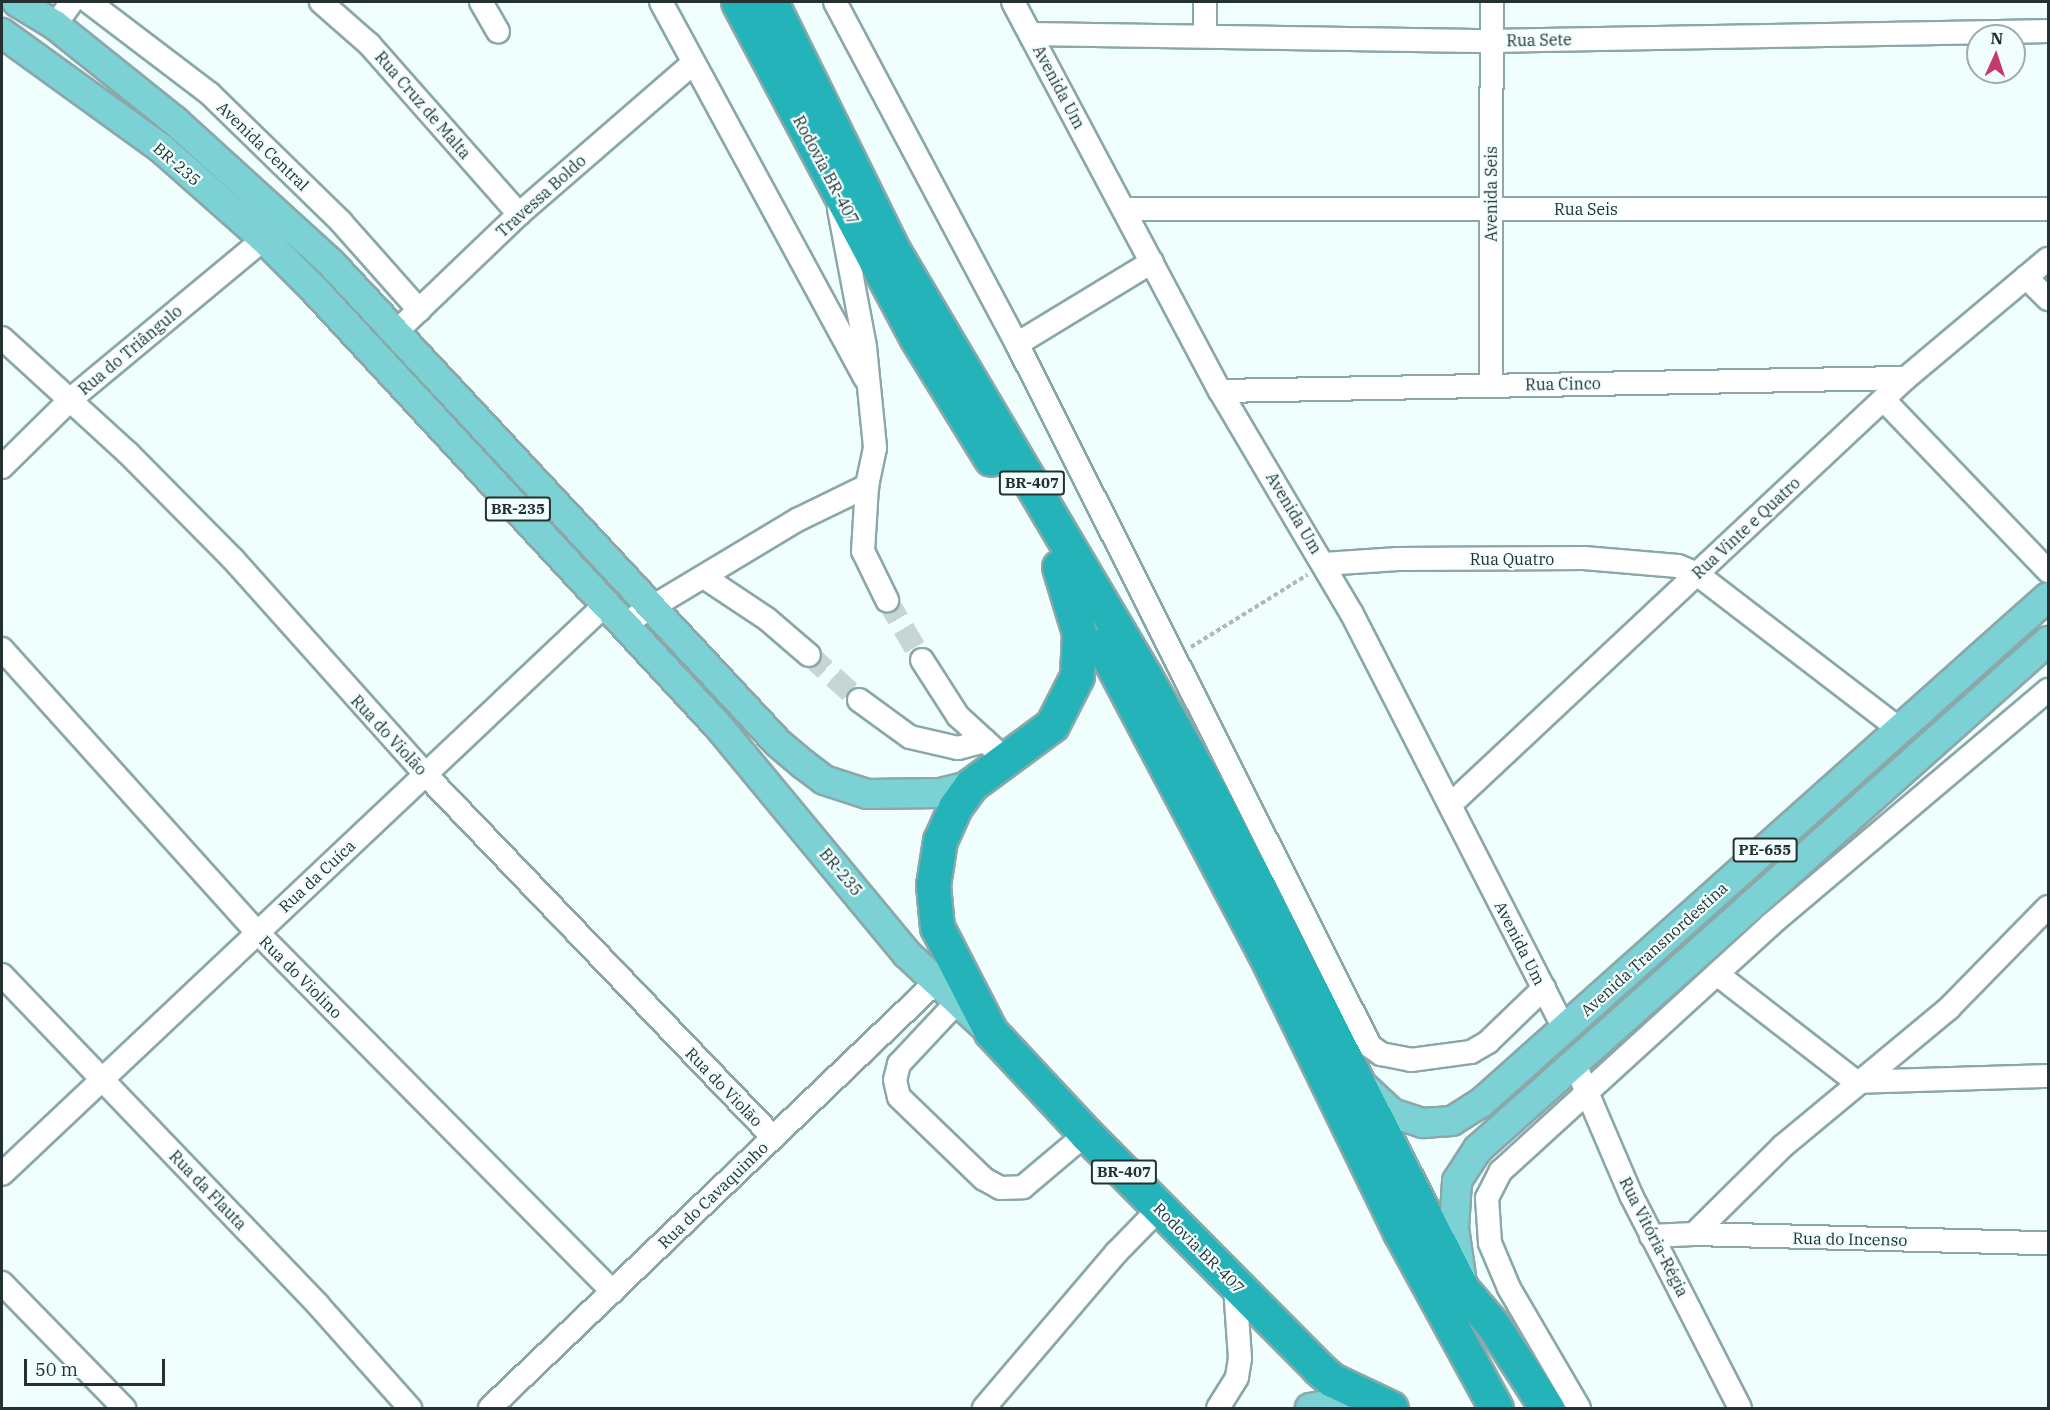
<!DOCTYPE html>
<html>
<head>
<meta charset="utf-8">
<style>
	body { margin:0 }
	#map { position:relative; width:2050px; height:1410px; overflow:hidden; background:#f1fefe; font-family:"IBM Plex Serif",serif }
	div>[style] { position:absolute }
	[style*='--x'] { left:calc(var(--x)*1px); top:calc(var(--y)*1px); width:calc(var(--w)*1px); rotate:calc(var(--a)*1deg) }
	.minor-tunnel>* { height:22px; margin-top:-11px; transform-origin:0; background:repeating-linear-gradient(90deg,#c8d5d5 0 22px,transparent 0 33px) }
	.path>* { height:4px; margin-top:-2px; transform-origin:0; background:repeating-linear-gradient(90deg,#acb8b9 0 4.5px,transparent 0 7.5px) }
	.roads { filter:drop-shadow(2px 0 #8aa8a9) drop-shadow(-2px 0 #8aa8a9) drop-shadow(0 2px #8aa8a9) drop-shadow(0 -2px #8aa8a9) }
	.minor>* { height:22px; margin:-11px; padding:0 11px; transform-origin:11px; border-radius:11px; background:#fff }
	.major>* { height:28px; margin:-14px; padding:0 14px; transform-origin:14px; border-radius:14px; background:#7cd1d5 }
	.highway>* { height:33px; margin:-16.5px; padding:0 16.5px; transform-origin:16.5px; border-radius:16.5px; background:#24b3b9 }
	span { translate:-50% -50%; white-space:nowrap; text-align:center; line-height:1.15; -webkit-text-stroke:4.5px #f1fefe; paint-order:stroke }
	.shield-label span { padding:2px 4px; background:#f1fefe; border:2px solid; border-radius:4px; -webkit-text-stroke-width:0 }
	.shield-label { font-size:15px; color:#243031; font-weight:700 }
	.street-label { font-size:16px; color:#243031 }
	.frame { position:absolute; inset:0; border:3px solid #243031; pointer-events:none }
	.north { position:absolute; left:1966px; top:24px; width:60px; height:60px; box-sizing:border-box; background:#f1fefe; border:2px solid #9facac; border-radius:50%; rotate:3deg; font-size:16px; font-weight:700; line-height:24px; text-align:center; color:#243031 }
	.north::after { content:''; display:block; margin:auto; width:21px; height:27px; background:#c5396e; clip-path:polygon(50% 0,100% 100%,50% 72%,0 100%) }
	.scale { position:absolute; left:24px; top:1359px; width:141px; height:27px; box-sizing:border-box; border:3px solid #243031; border-top:0; padding-left:8px; font-size:18px; line-height:21px; white-space:nowrap; color:#243031; -webkit-text-stroke:4px #f1fefe; paint-order:stroke }
</style>
</head>
<body>
<div id="map">
	<div class="minor-tunnel">
		<i style="--x:887;--y:600;--w:69;--a:59.7"></i>
		<i style="--x:809;--y:655;--w:67;--a:42"></i>
	</div>
	<div class="path">
		<i style="--x:1191;--y:647;--w:137;--a:-31.8"></i>
	</div>
	<div class="roads">
		<div class="minor">
			<i style="--x:89;--y:2;--w:152;--a:37.2"></i>
			<i style="--x:210;--y:94;--w:183;--a:44.3"></i>
			<i style="--x:341;--y:222;--w:118;--a:48.4"></i>
			<i style="--x:321;--y:2;--w:64;--a:41.2"></i>
			<i style="--x:369;--y:44;--w:227;--a:48.6"></i>
			<i style="--x:481;--y:2;--w:34;--a:60"></i>
			<i style="--x:661;--y:2;--w:428;--a:61.5"></i>
			<i style="--x:835;--y:2;--w:387;--a:62"></i>
			<i style="--x:1017;--y:344;--w:786;--a:63.3"></i>
			<i style="--x:1370;--y:1046;--w:14;--a:36"></i>
			<i style="--x:1381;--y:1054;--w:31;--a:11"></i>
			<i style="--x:1411;--y:1060;--w:61;--a:-7.6"></i>
			<i style="--x:1471;--y:1052;--w:20;--a:-30"></i>
			<i style="--x:1488;--y:1042;--w:78;--a:-44"></i>
			<i style="--x:1013;--y:2;--w:441;--a:62"></i>
			<i style="--x:1220;--y:391;--w:259;--a:59.4"></i>
			<i style="--x:1352;--y:614;--w:466;--a:62.9"></i>
			<i style="--x:1205;--y:2;--w:34;--a:90"></i>
			<i style="--x:55;--y:25;--w:29;--a:-54"></i>
			<i style="--x:1030;--y:34;--w:462;--a:0.9"></i>
			<i style="--x:1492;--y:41;--w:556;--a:-1.03"></i>
			<i style="--x:839;--y:209;--w:140;--a:79.3"></i>
			<i style="--x:865;--y:347;--w:101;--a:84.3"></i>
			<i style="--x:875;--y:448;--w:39;--a:102"></i>
			<i style="--x:867;--y:486;--w:65;--a:93.5"></i>
			<i style="--x:863;--y:551;--w:55;--a:63.9"></i>
			<i style="--x:1124;--y:209;--w:924;--a:0"></i>
			<i style="--x:2026;--y:277;--w:31;--a:45"></i>
			<i style="--x:396;--y:332;--w:170;--a:-43.8"></i>
			<i style="--x:519;--y:214;--w:229;--a:-40.9"></i>
			<i style="--x:2;--y:338;--w:171;--a:42.4"></i>
			<i style="--x:128;--y:453;--w:149;--a:45.3"></i>
			<i style="--x:233;--y:559;--w:290;--a:48.2"></i>
			<i style="--x:426;--y:775;--w:501;--a:46.21"></i>
			<i style="--x:1017;--y:344;--w:158;--a:-31.3"></i>
			<i style="--x:1491;--y:386;--w:384;--a:-89.9"></i>
			<i style="--x:1220;--y:391;--w:686;--a:-1.09"></i>
			<i style="--x:1884;--y:400;--w:237;--a:46.2"></i>
			<i style="--x:2;--y:467;--w:97;--a:-44.6"></i>
			<i style="--x:71;--y:399;--w:251;--a:-39.7"></i>
			<i style="--x:1324;--y:564;--w:74;--a:-3.9"></i>
			<i style="--x:1398;--y:559;--w:186;--a:-0.3"></i>
			<i style="--x:1584;--y:558;--w:94;--a:4.9"></i>
			<i style="--x:1678;--y:566;--w:21;--a:23"></i>
			<i style="--x:1697;--y:574;--w:256;--a:37.5"></i>
			<i style="--x:704;--y:577;--w:76;--a:33.7"></i>
			<i style="--x:767;--y:619;--w:55;--a:40.6"></i>
			<i style="--x:624;--y:624;--w:204;--a:-31"></i>
			<i style="--x:799;--y:519;--w:76;--a:-25.9"></i>
			<i style="--x:2;--y:649;--w:381;--a:48"></i>
			<i style="--x:257;--y:932;--w:506;--a:45.32"></i>
			<i style="--x:922;--y:660;--w:67;--a:57.3"></i>
			<i style="--x:958;--y:716;--w:52;--a:42.6"></i>
			<i style="--x:859;--y:700;--w:63;--a:36"></i>
			<i style="--x:910;--y:737;--w:49;--a:12.9"></i>
			<i style="--x:958;--y:748;--w:28;--a:-15"></i>
			<i style="--x:1450;--y:805;--w:625;--a:-43.12"></i>
			<i style="--x:1906;--y:378;--w:185;--a:-40"></i>
			<i style="--x:1717;--y:974;--w:176;--a:37.8"></i>
			<i style="--x:1856;--y:1082;--w:192;--a:-1.8"></i>
			<i style="--x:2;--y:975;--w:458;--a:46.2"></i>
			<i style="--x:319;--y:1306;--w:137;--a:48.3"></i>
			<i style="--x:958;--y:1001;--w:86;--a:133.1"></i>
			<i style="--x:899;--y:1064;--w:16;--a:104"></i>
			<i style="--x:895;--y:1080;--w:17;--a:77"></i>
			<i style="--x:899;--y:1097;--w:118;--a:44"></i>
			<i style="--x:984;--y:1179;--w:18;--a:29"></i>
			<i style="--x:1000;--y:1188;--w:23;--a:-2"></i>
			<i style="--x:1023;--y:1187;--w:82;--a:-40.1"></i>
			<i style="--x:1574;--y:1062;--w:145;--a:66.8"></i>
			<i style="--x:1631;--y:1195;--w:239;--a:62.9"></i>
			<i style="--x:2;--y:1174;--w:830;--a:-43.34"></i>
			<i style="--x:1694;--y:1234;--w:125;--a:-44.7"></i>
			<i style="--x:1783;--y:1146;--w:216;--a:-39.7"></i>
			<i style="--x:1949;--y:1008;--w:141;--a:-45.6"></i>
			<i style="--x:1651;--y:1236;--w:43;--a:-2.7"></i>
			<i style="--x:1694;--y:1234;--w:354;--a:1.5"></i>
			<i style="--x:2;--y:1283;--w:175;--a:45.7"></i>
			<i style="--x:490;--y:1408;--w:617;--a:-43.69"></i>
			<i style="--x:984;--y:1408;--w:204;--a:-49.6"></i>
			<i style="--x:1116;--y:1253;--w:62;--a:-45.7"></i>
			<i style="--x:1218;--y:1408;--w:36;--a:-58"></i>
			<i style="--x:1237;--y:1377;--w:19;--a:-81"></i>
			<i style="--x:1240;--y:1358;--w:72;--a:-94"></i>
			<i style="--x:1579;--y:1408;--w:139;--a:-120.3"></i>
			<i style="--x:1509;--y:1288;--w:49;--a:-112.9"></i>
			<i style="--x:1490;--y:1243;--w:45;--a:-93.8"></i>
			<i style="--x:1487;--y:1198;--w:30;--a:-63"></i>
			<i style="--x:1501;--y:1171;--w:365;--a:-42.4"></i>
			<i style="--x:1770;--y:925;--w:364;--a:-40.2"></i>
		</div>
		<div class="major">
			<i style="--x:17;--y:2;--w:44;--a:31.2"></i>
			<i style="--x:55;--y:25;--w:154;--a:38.7"></i>
			<i style="--x:175;--y:121;--w:210;--a:42.3"></i>
			<i style="--x:330;--y:262;--w:657;--a:47.03"></i>
			<i style="--x:778;--y:743;--w:33;--a:40"></i>
			<i style="--x:803;--y:764;--w:26;--a:37"></i>
			<i style="--x:824;--y:780;--w:45;--a:18"></i>
			<i style="--x:867;--y:794;--w:73;--a:-0.8"></i>
			<i style="--x:940;--y:793;--w:32;--a:-14"></i>
			<i style="--x:2;--y:33;--w:196;--a:35.9"></i>
			<i style="--x:161;--y:148;--w:137;--a:41.5"></i>
			<i style="--x:264;--y:239;--w:69;--a:45"></i>
			<i style="--x:313;--y:288;--w:599;--a:47.23"></i>
			<i style="--x:720;--y:728;--w:293;--a:50.4"></i>
			<i style="--x:907;--y:954;--w:103;--a:43"></i>
			<i style="--x:1363;--y:1086;--w:40;--a:43"></i>
			<i style="--x:1392;--y:1113;--w:33;--a:18"></i>
			<i style="--x:1423;--y:1123;--w:29;--a:-4"></i>
			<i style="--x:1452;--y:1121;--w:34;--a:-32"></i>
			<i style="--x:1481;--y:1103;--w:760;--a:-41.75"></i>
			<i style="--x:1461;--y:1276;--w:49;--a:-98.3"></i>
			<i style="--x:1454;--y:1228;--w:47;--a:-86.3"></i>
			<i style="--x:1457;--y:1181;--w:38;--a:-57"></i>
			<i style="--x:1478;--y:1149;--w:764;--a:-41.71"></i>
			<i style="--x:1310;--y:1408;--w:59;--a:-9.8"></i>
		</div>
		<div class="highway">
			<i style="--x:738;--y:2;--w:379;--a:62"></i>
			<i style="--x:916;--y:337;--w:143;--a:58.4"></i>
			<i style="--x:771;--y:2;--w:276;--a:63.8"></i>
			<i style="--x:893;--y:250;--w:495;--a:59.4"></i>
			<i style="--x:1145;--y:676;--w:135;--a:60.8"></i>
			<i style="--x:1211;--y:794;--w:556;--a:63.07"></i>
			<i style="--x:1463;--y:1290;--w:46;--a:49.4"></i>
			<i style="--x:1493;--y:1325;--w:99;--a:57"></i>
			<i style="--x:1059;--y:567;--w:69;--a:73.1"></i>
			<i style="--x:1079;--y:633;--w:43;--a:92.7"></i>
			<i style="--x:1077;--y:676;--w:55;--a:117"></i>
			<i style="--x:1052;--y:725;--w:101;--a:143.5"></i>
			<i style="--x:971;--y:785;--w:27;--a:126"></i>
			<i style="--x:955;--y:807;--w:36;--a:114"></i>
			<i style="--x:940;--y:840;--w:46;--a:98.8"></i>
			<i style="--x:933;--y:885;--w:42;--a:84.6"></i>
			<i style="--x:937;--y:927;--w:118;--a:62.8"></i>
			<i style="--x:991;--y:1032;--w:139;--a:47"></i>
			<i style="--x:1086;--y:1134;--w:330;--a:45.2"></i>
			<i style="--x:1318;--y:1368;--w:18;--a:41"></i>
			<i style="--x:1332;--y:1380;--w:65;--a:25.4"></i>
			<i style="--x:1102;--y:645;--w:349;--a:62.2"></i>
			<i style="--x:1265;--y:954;--w:309;--a:64.1"></i>
			<i style="--x:1400;--y:1232;--w:200;--a:61.4"></i>
		</div>
	</div>
	<div class="shield-label">
		<span style="left:1032px;top:483px">BR-407</span>
		<span style="left:518px;top:509px">BR-235</span>
		<span style="left:1765px;top:850px">PE-655</span>
		<span style="left:1124px;top:1172px">BR-407</span>
	</div>
	<div class="street-label">
		<span style="left:1539px;top:40px;rotate:-1deg">Rua Sete</span>
		<span style="left:1059px;top:87px;rotate:62deg">Avenida Um</span>
		<span style="left:423px;top:105px;rotate:49deg">Rua Cruz de Malta</span>
		<span style="left:263px;top:146px;rotate:44deg">Avenida Central</span>
		<span style="left:177px;top:164px;rotate:41deg">BR-235</span>
		<span style="left:826px;top:170px;rotate:62deg">Rodovia BR-407</span>
		<span style="left:1491px;top:194px;rotate:-90deg">Avenida Seis</span>
		<span style="left:541px;top:196px;rotate:-42deg">Travessa Boldo</span>
		<span style="left:1586px;top:209px">Rua Seis</span>
		<span style="left:130px;top:350px;rotate:-40deg">Rua do Triângulo</span>
		<span style="left:1563px;top:384px;rotate:-1deg">Rua Cinco</span>
		<span style="left:1294px;top:513px;rotate:59deg">Avenida Um</span>
		<span style="left:1746px;top:528px;rotate:-43deg">Rua Vinte e Quatro</span>
		<span style="left:1512px;top:559px">Rua Quatro</span>
		<span style="left:389px;top:735px;rotate:47deg">Rua do Violão</span>
		<span style="left:841px;top:872px;rotate:50deg">BR-235</span>
		<span style="left:317px;top:876px;rotate:-43deg">Rua da Cuíca</span>
		<span style="left:1520px;top:943px;rotate:63deg">Avenida Um</span>
		<span style="left:1654px;top:949px;rotate:-42deg">Avenida Transnordestina</span>
		<span style="left:301px;top:977px;rotate:45deg">Rua do Violino</span>
		<span style="left:724px;top:1087px;rotate:46deg">Rua do Violão</span>
		<span style="left:208px;top:1190px;rotate:46deg">Rua da Flauta</span>
		<span style="left:713px;top:1195px;rotate:-44deg">Rua do Cavaquinho</span>
		<span style="left:1654px;top:1237px;rotate:63deg">Rua Vitória-Régia</span>
		<span style="left:1850px;top:1239px;rotate:1deg">Rua do Incenso</span>
		<span style="left:1199px;top:1248px;rotate:45deg">Rodovia BR-407</span>
	</div>
	<div class="frame"></div>
	<div class="north">N</div>
	<div class="scale">50 m</div>
</div>
</body>
</html>
